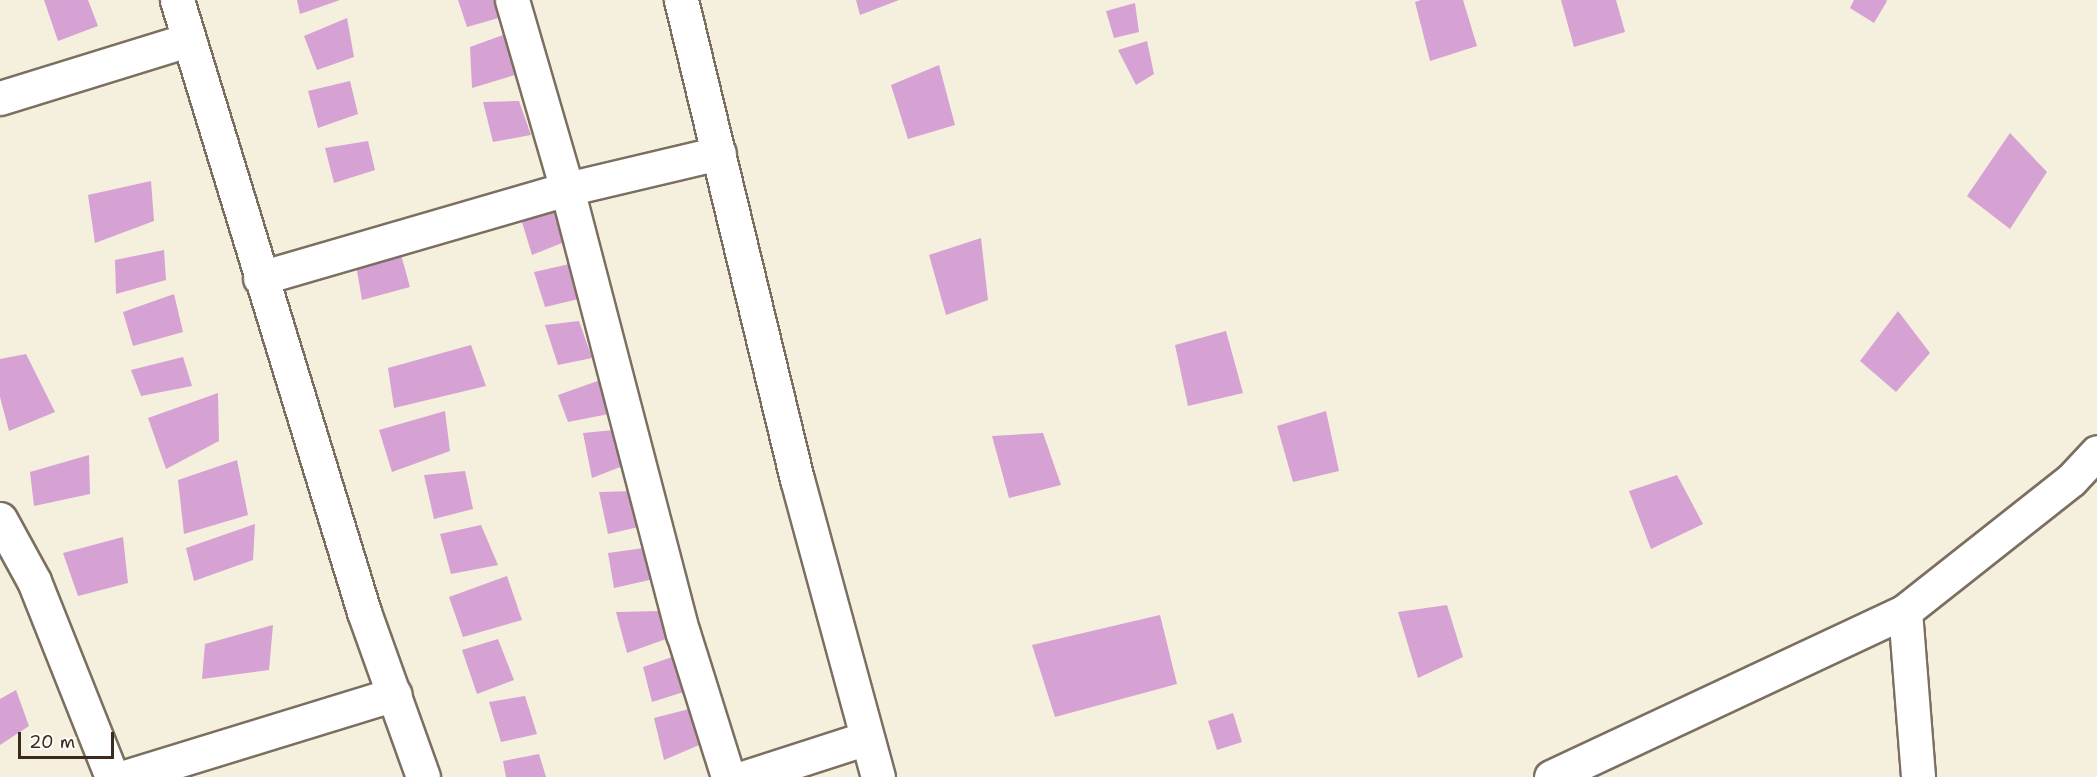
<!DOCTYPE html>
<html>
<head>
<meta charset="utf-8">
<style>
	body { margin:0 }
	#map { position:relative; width:2097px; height:777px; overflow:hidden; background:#f5f0de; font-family:"Shantell Sans",sans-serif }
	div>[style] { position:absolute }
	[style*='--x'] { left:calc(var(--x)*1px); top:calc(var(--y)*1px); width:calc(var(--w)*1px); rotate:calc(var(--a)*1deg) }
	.building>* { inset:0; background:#d6a1d3 }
	.roads { filter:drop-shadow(2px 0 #7c6f61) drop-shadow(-2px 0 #7c6f61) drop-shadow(0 2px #7c6f61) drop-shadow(0 -2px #7c6f61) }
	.street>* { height:33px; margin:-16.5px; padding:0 16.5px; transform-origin:16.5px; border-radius:16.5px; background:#fff }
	span { translate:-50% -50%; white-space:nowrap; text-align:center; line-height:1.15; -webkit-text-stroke:5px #fdfcf7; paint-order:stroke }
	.scale { position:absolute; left:18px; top:732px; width:96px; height:27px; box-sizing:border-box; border:3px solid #3b2a1e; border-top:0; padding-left:8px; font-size:18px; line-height:21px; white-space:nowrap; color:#3b2a1e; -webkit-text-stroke:4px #fdfcf7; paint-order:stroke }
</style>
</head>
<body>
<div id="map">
	<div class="building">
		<i style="clip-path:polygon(44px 0,88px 0,98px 26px,58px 41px)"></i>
		<i style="clip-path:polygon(297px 0,340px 0,300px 14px)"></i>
		<i style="clip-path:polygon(458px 0,496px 0,502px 17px,467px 27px)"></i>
		<i style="clip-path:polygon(856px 0,899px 0,860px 15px)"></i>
		<i style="clip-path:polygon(1421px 0,1463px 0,1477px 46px,1430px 61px,1415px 2px)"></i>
		<i style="clip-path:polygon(1561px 0,1616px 0,1625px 32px,1574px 47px)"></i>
		<i style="clip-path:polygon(1854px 0,1886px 0,1887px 1px,1874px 23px,1850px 8px)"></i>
		<i style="clip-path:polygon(1135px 3px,1139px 32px,1114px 38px,1106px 11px)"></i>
		<i style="clip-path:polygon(347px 18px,354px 57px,317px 70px,304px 36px)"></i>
		<i style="clip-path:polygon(503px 35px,515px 75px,472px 88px,470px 47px)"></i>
		<i style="clip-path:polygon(1147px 41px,1154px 74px,1136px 85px,1118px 50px)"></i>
		<i style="clip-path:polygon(939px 65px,955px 125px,908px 139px,891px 85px)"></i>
		<i style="clip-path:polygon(350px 81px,358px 114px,318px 128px,308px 91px)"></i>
		<i style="clip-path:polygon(519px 101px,531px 135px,493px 142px,483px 102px)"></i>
		<i style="clip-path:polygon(2010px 133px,2047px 172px,2010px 229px,1967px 196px)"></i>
		<i style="clip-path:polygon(368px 141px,375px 170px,334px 183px,325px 148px)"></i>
		<i style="clip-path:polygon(151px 181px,154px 221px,95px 243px,88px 195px)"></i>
		<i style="clip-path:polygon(556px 206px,567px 241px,532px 255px,518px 209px)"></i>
		<i style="clip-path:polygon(981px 238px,988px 300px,946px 315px,929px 255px)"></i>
		<i style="clip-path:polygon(164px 250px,166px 280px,116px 294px,115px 260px)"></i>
		<i style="clip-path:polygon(400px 251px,410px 287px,362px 300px,355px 259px)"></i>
		<i style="clip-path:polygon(574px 263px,583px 298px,545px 307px,534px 272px)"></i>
		<i style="clip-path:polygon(174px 294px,183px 332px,133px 346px,123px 312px)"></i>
		<i style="clip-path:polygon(1898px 311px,1930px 353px,1896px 392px,1860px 361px)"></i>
		<i style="clip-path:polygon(579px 321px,592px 358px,558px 365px,545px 325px)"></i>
		<i style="clip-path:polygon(1226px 331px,1243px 393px,1188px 406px,1175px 345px)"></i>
		<i style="clip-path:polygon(471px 345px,486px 386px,394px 408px,388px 368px)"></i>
		<i style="clip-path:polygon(26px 354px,55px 412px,9px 431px,0 397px,0 359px)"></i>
		<i style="clip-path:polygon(183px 357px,192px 386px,141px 396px,131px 370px)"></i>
		<i style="clip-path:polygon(606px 378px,609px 414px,568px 422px,558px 395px)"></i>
		<i style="clip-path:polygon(218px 393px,219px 441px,166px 469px,148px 418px)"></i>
		<i style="clip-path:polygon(445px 411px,450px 451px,392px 472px,379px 430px)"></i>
		<i style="clip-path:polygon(1326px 411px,1339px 471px,1293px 482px,1277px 426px)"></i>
		<i style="clip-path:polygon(614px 430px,628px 464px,592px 478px,583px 433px)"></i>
		<i style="clip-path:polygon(1043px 433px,1061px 485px,1009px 498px,992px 436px)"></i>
		<i style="clip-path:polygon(89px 455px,90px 494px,34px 506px,30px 472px)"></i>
		<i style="clip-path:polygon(237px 460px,248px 515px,184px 534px,178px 480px)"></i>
		<i style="clip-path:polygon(465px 471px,473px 509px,434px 519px,424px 475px)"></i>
		<i style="clip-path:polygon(1677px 475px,1703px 524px,1651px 549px,1629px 491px)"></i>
		<i style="clip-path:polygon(636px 491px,643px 526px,608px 534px,599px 492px)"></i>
		<i style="clip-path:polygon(255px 524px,253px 560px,194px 581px,186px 548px)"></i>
		<i style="clip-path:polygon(481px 525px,498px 565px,451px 574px,440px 534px)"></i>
		<i style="clip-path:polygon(123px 537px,128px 583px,78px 596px,63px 553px)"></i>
		<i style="clip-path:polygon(644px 548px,654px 579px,614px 588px,608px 553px)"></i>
		<i style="clip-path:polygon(507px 576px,522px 620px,463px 637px,449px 597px)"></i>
		<i style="clip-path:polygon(1447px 605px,1463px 657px,1418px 678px,1398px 612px)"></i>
		<i style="clip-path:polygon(661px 611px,666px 639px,627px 653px,616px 612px)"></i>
		<i style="clip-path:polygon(1160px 615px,1177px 684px,1055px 717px,1032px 645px)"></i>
		<i style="clip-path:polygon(273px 625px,269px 670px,202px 679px,205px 644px)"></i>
		<i style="clip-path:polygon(498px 639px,514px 680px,477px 694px,462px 650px)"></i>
		<i style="clip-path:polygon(678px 655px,690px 690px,652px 702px,643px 667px)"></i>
		<i style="clip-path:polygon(16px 690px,29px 726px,0 745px,0 699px)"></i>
		<i style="clip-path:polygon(525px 696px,537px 734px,501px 742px,489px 702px)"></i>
		<i style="clip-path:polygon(689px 709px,704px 743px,664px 760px,654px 718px)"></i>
		<i style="clip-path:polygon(1233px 713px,1242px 742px,1217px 750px,1208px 721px)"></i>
		<i style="clip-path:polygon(539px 754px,546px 777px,506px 777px,503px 761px)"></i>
	</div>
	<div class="roads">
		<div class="street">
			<i style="--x:177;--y:0;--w:640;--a:73.01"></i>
			<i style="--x:364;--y:612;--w:175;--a:70.3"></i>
			<i style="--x:512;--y:0;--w:197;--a:73.8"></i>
			<i style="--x:567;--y:189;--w:459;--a:75.4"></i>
			<i style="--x:683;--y:633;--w:151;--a:72.6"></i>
			<i style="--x:681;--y:0;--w:493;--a:76.4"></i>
			<i style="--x:797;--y:479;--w:309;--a:74.8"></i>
			<i style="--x:0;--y:98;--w:196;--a:-17.2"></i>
			<i style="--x:260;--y:278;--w:320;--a:-16.2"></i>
			<i style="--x:567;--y:189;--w:156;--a:-13.3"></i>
			<i style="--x:0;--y:519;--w:71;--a:61.3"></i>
			<i style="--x:34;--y:581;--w:211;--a:68.3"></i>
			<i style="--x:1905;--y:611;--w:167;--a:85.5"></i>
			<i style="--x:125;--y:777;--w:282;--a:-17.1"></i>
			<i style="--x:746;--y:777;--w:127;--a:-17.9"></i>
			<i style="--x:1551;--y:777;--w:391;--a:-25.1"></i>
			<i style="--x:1905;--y:611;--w:211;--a:-38.3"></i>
			<i style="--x:2071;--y:480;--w:38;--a:-47"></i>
		</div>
	</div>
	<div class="scale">20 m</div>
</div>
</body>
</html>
